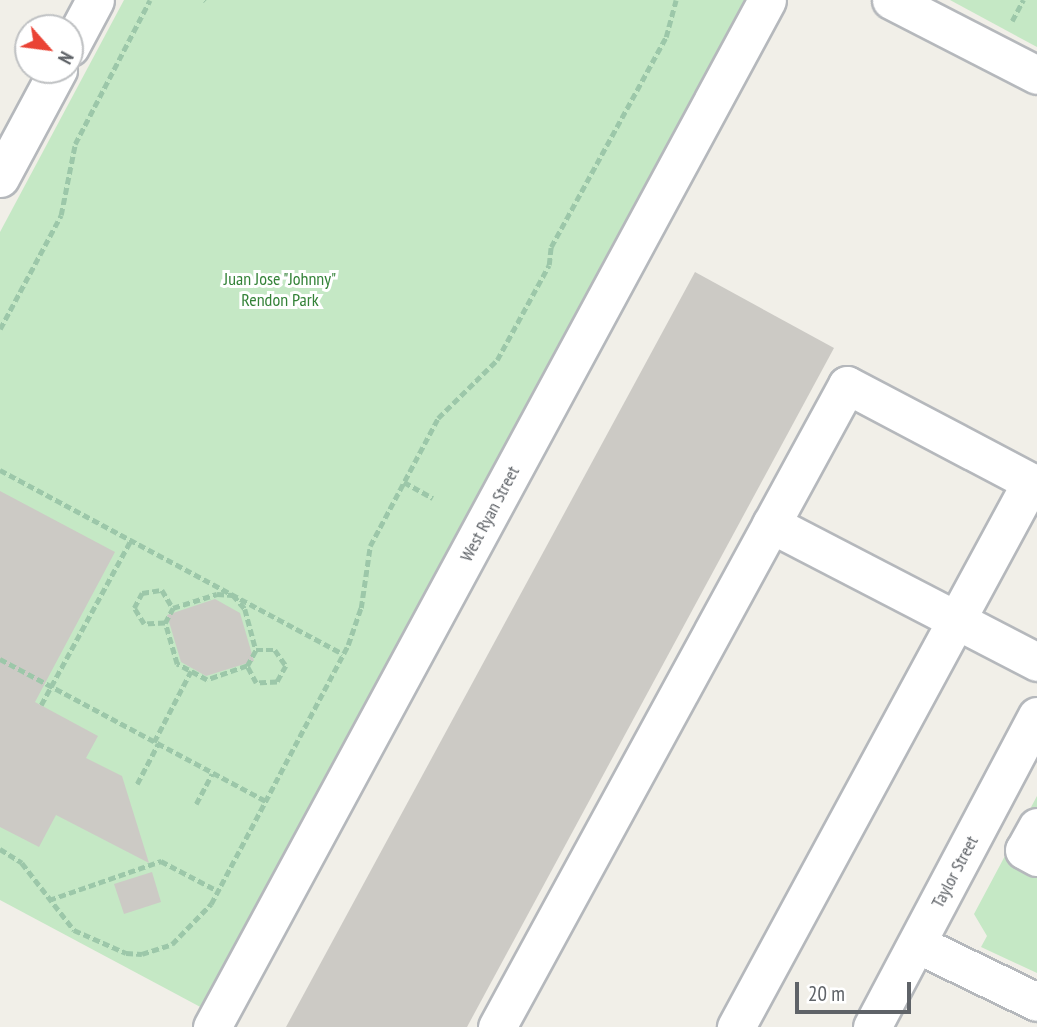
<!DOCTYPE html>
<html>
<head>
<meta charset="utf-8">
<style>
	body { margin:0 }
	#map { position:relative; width:1037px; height:1027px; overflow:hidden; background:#f1efe8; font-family:"PT Sans Narrow",sans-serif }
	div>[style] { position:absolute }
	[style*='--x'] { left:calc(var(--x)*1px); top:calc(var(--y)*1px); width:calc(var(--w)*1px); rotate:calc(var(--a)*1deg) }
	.green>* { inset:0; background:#c5e8c5 }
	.building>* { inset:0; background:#cccac5 }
	.path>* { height:4.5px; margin-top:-2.25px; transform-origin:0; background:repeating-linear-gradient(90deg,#9cc7a9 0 7px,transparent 0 10.5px) }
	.roads { filter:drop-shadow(2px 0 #b5b8bc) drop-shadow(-2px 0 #b5b8bc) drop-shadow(0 2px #b5b8bc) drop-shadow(0 -2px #b5b8bc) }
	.minor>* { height:37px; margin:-18.5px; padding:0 18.5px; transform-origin:18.5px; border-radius:18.5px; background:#fff }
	span { translate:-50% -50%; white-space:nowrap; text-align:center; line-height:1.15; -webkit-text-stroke:6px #fff; paint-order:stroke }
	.park-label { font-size:18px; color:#348238 }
	.street-label { font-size:18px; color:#5f6368 }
	.north { position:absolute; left:14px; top:14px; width:70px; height:70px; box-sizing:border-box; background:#fff; border:2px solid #bfc1c3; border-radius:50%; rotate:118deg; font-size:19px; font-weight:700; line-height:28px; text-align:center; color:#5f6368 }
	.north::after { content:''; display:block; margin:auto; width:24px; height:32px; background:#ea4335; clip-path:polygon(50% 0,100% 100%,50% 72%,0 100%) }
	.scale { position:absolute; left:795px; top:982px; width:116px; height:32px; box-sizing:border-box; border:4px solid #5f6368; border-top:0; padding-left:9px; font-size:21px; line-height:24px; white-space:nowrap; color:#5f6368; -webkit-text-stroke:5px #fff; paint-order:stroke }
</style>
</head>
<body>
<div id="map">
	<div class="green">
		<i style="clip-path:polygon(124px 0,745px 0,206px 1010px,0 900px,0 232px)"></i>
		<i style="clip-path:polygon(950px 0,1037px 0,1037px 47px)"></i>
		<i style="clip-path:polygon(1037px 796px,1037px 973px,981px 947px,987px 936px,974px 914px)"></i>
	</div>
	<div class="building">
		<i style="clip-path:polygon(695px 272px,834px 348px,467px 1027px,286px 1027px)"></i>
		<i style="clip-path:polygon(0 491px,115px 552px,35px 702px,98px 736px,86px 758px,122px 776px,149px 863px,56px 815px,39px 847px,0 827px)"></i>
		<i style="clip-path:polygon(215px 599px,240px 613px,254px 661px,206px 676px,181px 662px,167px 615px)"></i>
		<i style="clip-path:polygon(152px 872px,161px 902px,124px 914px,114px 884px)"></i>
	</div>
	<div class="path">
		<i style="--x:205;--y:0;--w:1;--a:45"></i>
		<i style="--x:1012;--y:21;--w:24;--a:-62"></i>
		<i style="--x:0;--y:329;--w:129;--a:-61.8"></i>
		<i style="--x:61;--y:215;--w:72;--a:-78.8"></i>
		<i style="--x:75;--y:144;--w:162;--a:-62.5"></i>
		<i style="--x:0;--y:470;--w:389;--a:28.2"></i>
		<i style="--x:404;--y:482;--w:33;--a:29"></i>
		<i style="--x:162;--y:590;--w:21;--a:59"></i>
		<i style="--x:173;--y:608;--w:46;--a:-17.7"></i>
		<i style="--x:217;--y:594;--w:16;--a:4"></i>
		<i style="--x:233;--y:595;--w:18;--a:49"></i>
		<i style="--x:245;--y:609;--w:42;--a:75"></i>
		<i style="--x:256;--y:650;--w:19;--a:0"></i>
		<i style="--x:275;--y:650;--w:19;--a:55"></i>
		<i style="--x:286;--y:666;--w:18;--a:119"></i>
		<i style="--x:277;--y:682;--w:21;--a:177"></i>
		<i style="--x:256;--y:683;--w:19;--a:-118"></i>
		<i style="--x:247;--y:666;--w:42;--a:160.7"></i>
		<i style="--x:207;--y:680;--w:34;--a:-152"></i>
		<i style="--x:177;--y:664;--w:43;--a:-106.3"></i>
		<i style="--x:165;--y:623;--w:21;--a:177"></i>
		<i style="--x:144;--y:624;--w:19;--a:-122"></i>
		<i style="--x:134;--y:608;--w:17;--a:-62"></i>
		<i style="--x:142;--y:593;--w:20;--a:-9"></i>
		<i style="--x:165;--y:623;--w:17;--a:-62"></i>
		<i style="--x:0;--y:659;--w:302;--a:28.1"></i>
		<i style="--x:247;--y:666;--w:18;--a:-61"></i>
		<i style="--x:41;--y:705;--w:188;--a:-61.4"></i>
		<i style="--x:154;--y:742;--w:80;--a:-62.5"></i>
		<i style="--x:137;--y:784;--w:45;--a:-62.3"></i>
		<i style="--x:196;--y:804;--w:34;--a:-62"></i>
		<i style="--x:0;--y:849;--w:26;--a:32"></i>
		<i style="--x:22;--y:863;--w:85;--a:52.2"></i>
		<i style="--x:74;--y:930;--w:57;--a:23.9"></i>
		<i style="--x:126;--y:953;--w:16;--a:4"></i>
		<i style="--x:142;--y:954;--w:32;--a:-18"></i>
		<i style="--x:172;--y:944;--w:56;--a:-45.7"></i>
		<i style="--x:211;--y:904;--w:293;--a:-62.1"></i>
		<i style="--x:348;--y:645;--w:39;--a:-71"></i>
		<i style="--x:361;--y:608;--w:63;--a:-81.7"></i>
		<i style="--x:370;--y:546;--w:145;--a:-62"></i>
		<i style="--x:438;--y:418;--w:83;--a:-44.5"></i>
		<i style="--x:497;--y:360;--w:108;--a:-61.3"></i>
		<i style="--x:549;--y:265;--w:18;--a:-84"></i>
		<i style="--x:551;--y:247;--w:239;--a:-61.3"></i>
		<i style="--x:666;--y:37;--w:38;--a:-75"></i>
		<i style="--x:49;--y:900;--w:119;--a:-19.2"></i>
		<i style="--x:161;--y:861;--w:64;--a:27.8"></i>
	</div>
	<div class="roads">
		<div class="minor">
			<i style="--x:891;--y:0;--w:164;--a:27.2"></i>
			<i style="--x:70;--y:47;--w:53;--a:-62"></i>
			<i style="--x:0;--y:178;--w:123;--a:-61.8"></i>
			<i style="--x:771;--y:524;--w:300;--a:27.4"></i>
			<i style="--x:1037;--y:827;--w:26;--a:119"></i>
			<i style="--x:1024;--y:850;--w:15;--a:28"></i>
			<i style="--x:917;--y:944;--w:133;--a:25.8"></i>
			<i style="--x:212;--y:1027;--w:1167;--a:-61.61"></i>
			<i style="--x:497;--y:1027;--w:731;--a:-61.4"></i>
			<i style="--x:847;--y:385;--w:208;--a:27.8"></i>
			<i style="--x:1031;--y:482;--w:620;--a:118.43"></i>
			<i style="--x:872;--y:1027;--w:352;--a:-62.1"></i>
		</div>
	</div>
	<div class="park-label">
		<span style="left:280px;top:290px">Juan Jose "Johnny"<br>Rendon Park</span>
	</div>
	<div class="street-label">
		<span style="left:490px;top:514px;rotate:-62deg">West Ryan Street</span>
		<span style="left:955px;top:872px;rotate:-62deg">Taylor Street</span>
	</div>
	<div class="north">N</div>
	<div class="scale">20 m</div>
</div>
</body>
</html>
